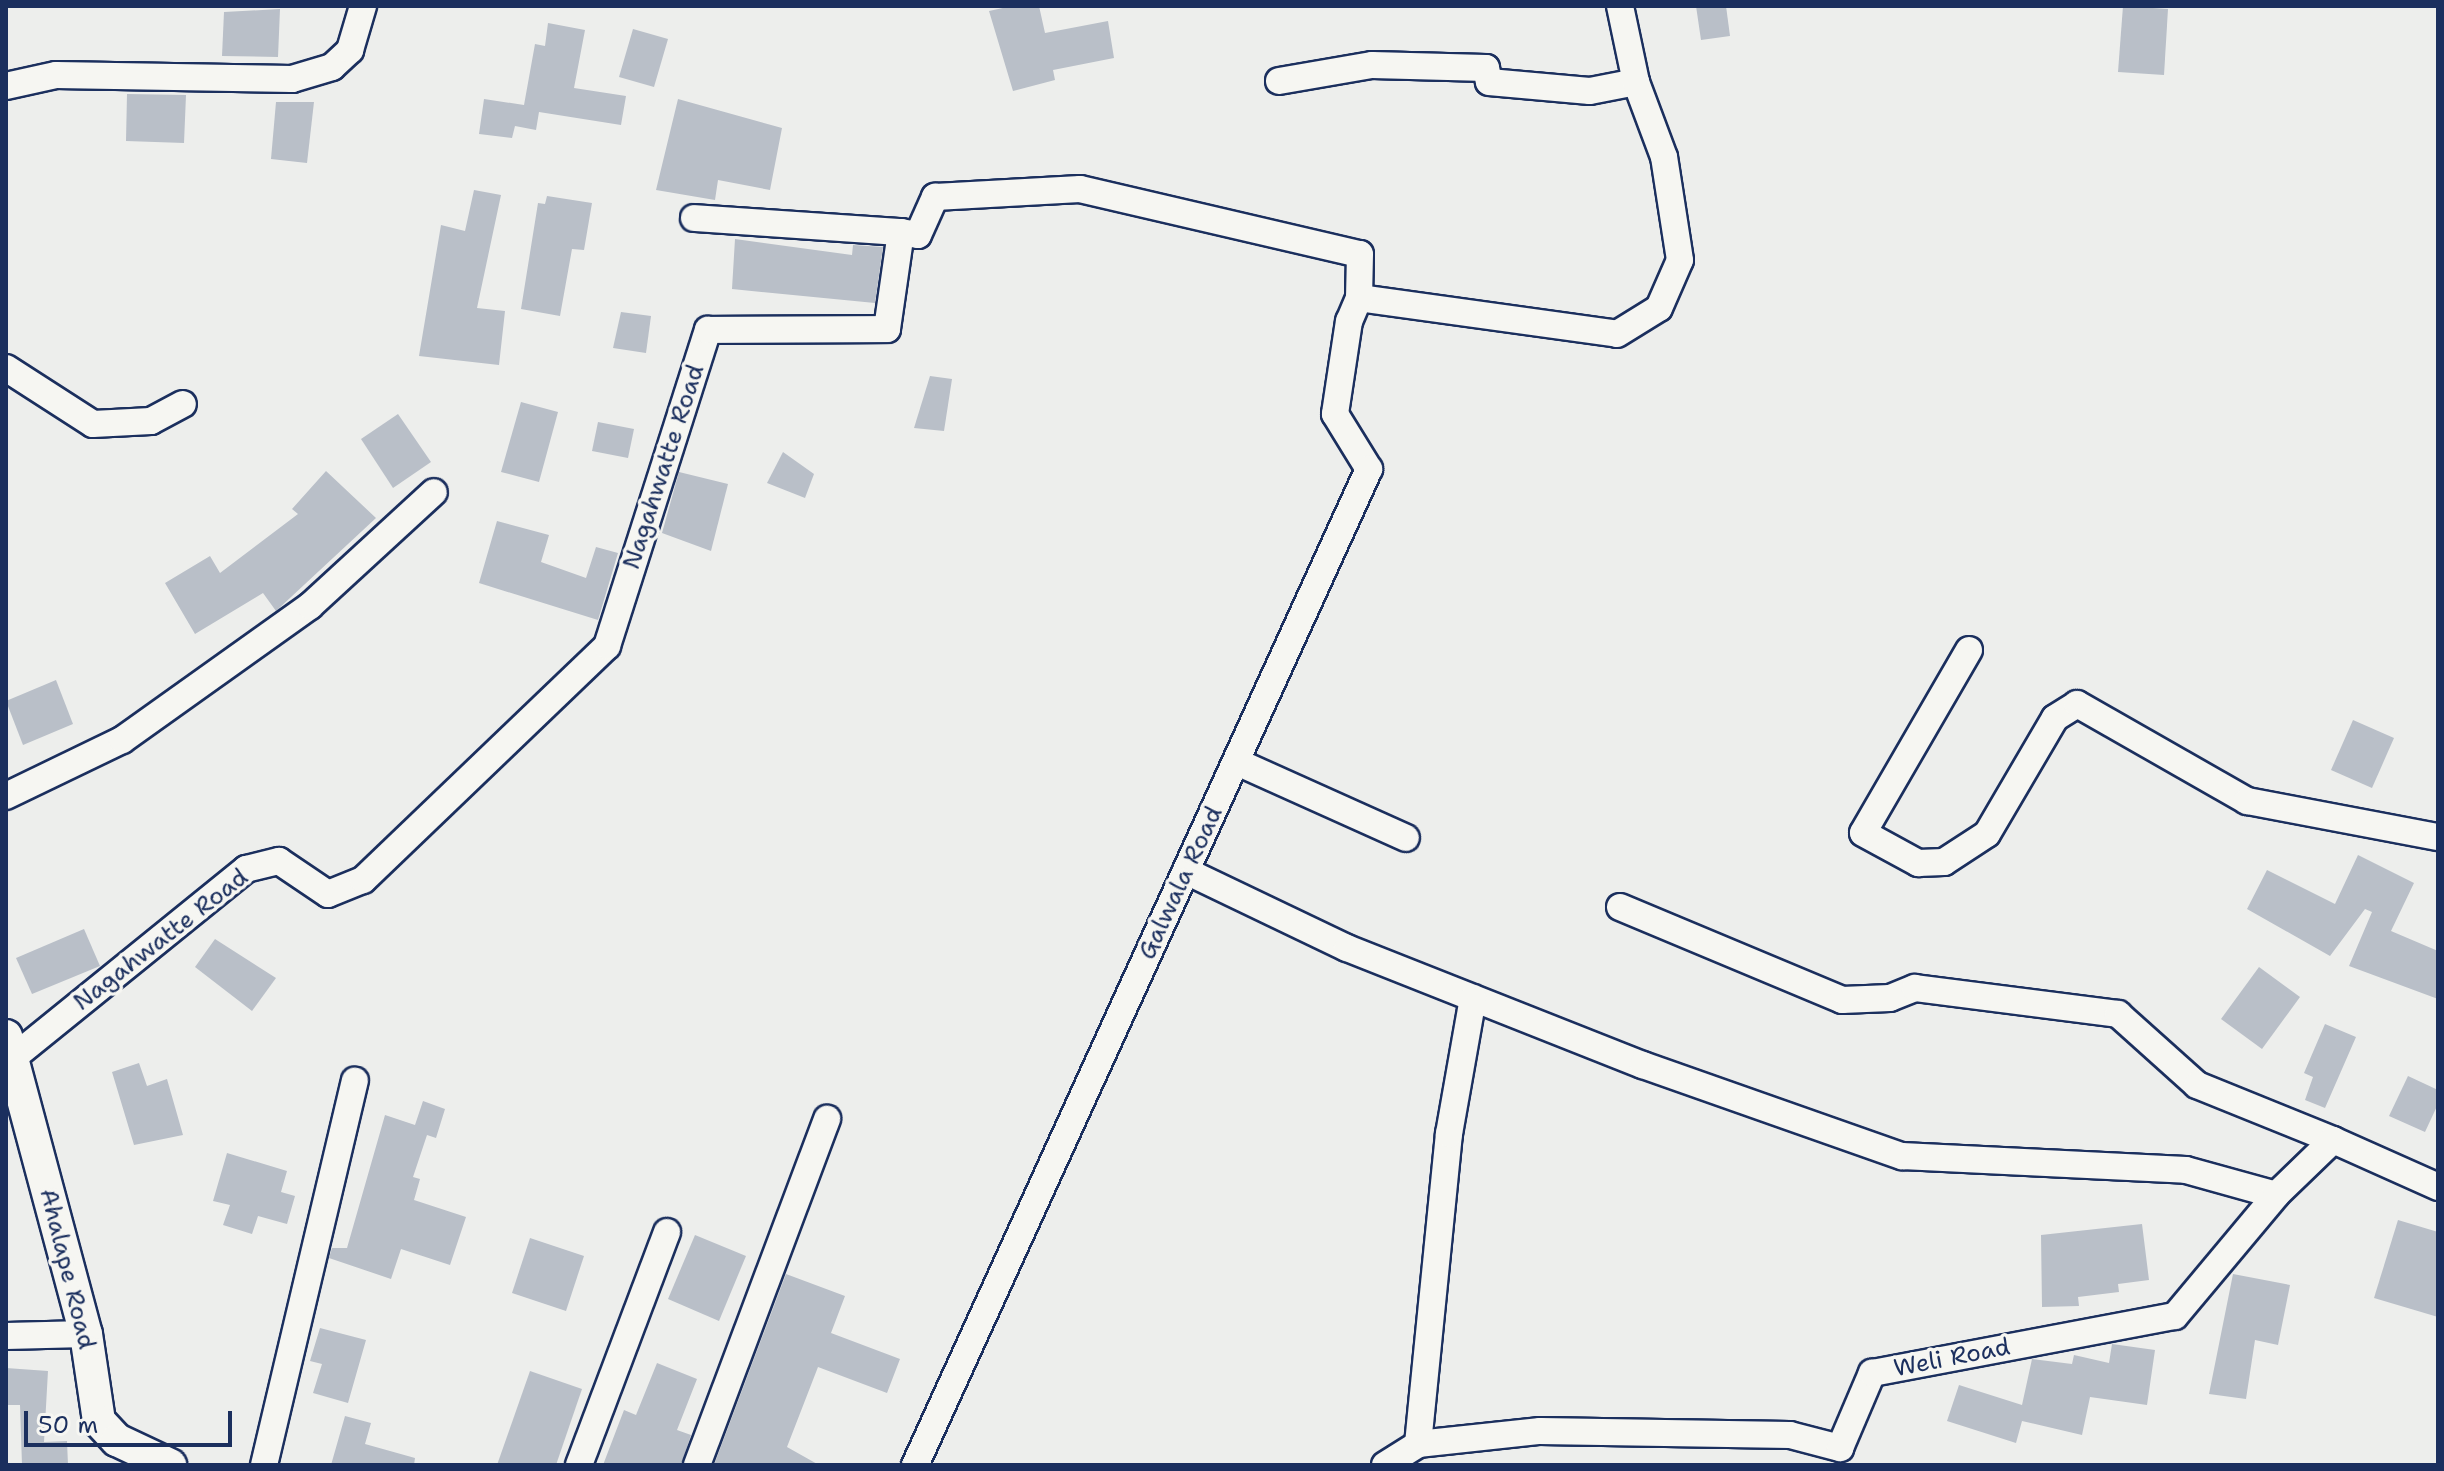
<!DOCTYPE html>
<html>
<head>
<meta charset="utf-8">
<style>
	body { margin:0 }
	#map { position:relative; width:2444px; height:1471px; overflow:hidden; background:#edeeec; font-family:"Shantell Sans",sans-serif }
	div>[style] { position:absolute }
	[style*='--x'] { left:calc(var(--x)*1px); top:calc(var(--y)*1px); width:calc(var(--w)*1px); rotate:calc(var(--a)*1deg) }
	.building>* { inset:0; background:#b9bfc8 }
	.roads { filter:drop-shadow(2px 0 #1b2f5e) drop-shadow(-2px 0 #1b2f5e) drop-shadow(0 2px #1b2f5e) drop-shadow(0 -2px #1b2f5e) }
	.minor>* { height:26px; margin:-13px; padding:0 13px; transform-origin:13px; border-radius:13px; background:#f6f6f2 }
	.tertiary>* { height:32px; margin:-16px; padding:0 16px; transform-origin:16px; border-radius:16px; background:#f6f6f2 }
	span { translate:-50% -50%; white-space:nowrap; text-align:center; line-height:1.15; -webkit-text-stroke:7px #f6f6f2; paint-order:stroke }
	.street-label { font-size:24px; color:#1b2f5e }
	.frame { position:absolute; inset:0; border:8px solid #1b2f5e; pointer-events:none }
	.scale { position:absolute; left:24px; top:1411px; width:208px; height:36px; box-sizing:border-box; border:4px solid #1b2f5e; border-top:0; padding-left:10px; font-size:24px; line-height:28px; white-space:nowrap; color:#1b2f5e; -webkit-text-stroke:6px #f6f6f2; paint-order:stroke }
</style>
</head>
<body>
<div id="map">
	<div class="building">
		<i style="clip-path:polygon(1012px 6px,1039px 6px,1045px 33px,1108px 21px,1114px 58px,1053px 70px,1055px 80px,1013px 91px,989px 11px)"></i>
		<i style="clip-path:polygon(1696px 6px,1726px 6px,1730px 36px,1701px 40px)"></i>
		<i style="clip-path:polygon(2123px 6px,2168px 9px,2164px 75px,2118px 72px)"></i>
		<i style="clip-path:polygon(280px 9px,278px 57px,222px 56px,224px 12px)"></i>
		<i style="clip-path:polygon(548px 23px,585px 30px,574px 88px,626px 96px,621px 125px,539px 112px,536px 130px,515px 126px,512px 138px,479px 134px,484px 99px,524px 105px,535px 44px,545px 46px)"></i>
		<i style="clip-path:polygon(633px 29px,668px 39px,654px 87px,619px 77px)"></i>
		<i style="clip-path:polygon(127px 94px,186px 95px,184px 143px,126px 141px)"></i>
		<i style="clip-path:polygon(678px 99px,782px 128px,770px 190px,718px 180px,715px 200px,656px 190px)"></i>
		<i style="clip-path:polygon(276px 102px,314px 102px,307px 163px,271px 159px)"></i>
		<i style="clip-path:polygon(474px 190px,501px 195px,477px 308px,505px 311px,499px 365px,419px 356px,441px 225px,465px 231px)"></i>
		<i style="clip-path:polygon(547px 196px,592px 203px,584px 250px,572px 249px,560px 316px,521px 309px,538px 203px,545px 204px)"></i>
		<i style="clip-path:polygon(735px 239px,852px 255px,853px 245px,883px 247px,875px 303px,732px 289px)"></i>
		<i style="clip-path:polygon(621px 312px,651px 316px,646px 353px,613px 348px)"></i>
		<i style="clip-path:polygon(930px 376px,952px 379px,944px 431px,914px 428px)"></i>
		<i style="clip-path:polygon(521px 402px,558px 412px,539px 482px,501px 472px)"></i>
		<i style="clip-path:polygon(398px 414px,431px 462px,393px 488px,361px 439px)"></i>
		<i style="clip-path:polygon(598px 422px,634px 429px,628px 458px,592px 451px)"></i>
		<i style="clip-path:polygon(783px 452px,814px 474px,805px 498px,767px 483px)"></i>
		<i style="clip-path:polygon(326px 471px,376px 518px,276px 611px,263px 593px,195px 634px,165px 583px,210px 556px,220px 573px,298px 514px,292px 509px)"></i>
		<i style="clip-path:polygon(679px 472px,728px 484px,711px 551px,662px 533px)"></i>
		<i style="clip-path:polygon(497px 521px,549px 535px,541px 562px,586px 578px,596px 547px,618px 553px,598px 620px,479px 583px)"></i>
		<i style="clip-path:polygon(56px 680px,73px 724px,23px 745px,6px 701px)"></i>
		<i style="clip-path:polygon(2353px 720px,2394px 738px,2372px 788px,2331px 770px)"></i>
		<i style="clip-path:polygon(2358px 855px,2414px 883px,2391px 931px,2438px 951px,2438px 999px,2349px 966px,2372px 912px,2365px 909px,2330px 956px,2247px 909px,2267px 870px,2335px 904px)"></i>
		<i style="clip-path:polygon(84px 929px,100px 966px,32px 994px,16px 958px)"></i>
		<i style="clip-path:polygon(215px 939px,276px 978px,252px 1011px,195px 967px)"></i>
		<i style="clip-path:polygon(2259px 967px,2300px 997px,2262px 1049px,2221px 1019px)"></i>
		<i style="clip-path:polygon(2325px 1024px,2356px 1037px,2325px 1108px,2305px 1100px,2313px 1077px,2304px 1073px)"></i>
		<i style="clip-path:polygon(139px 1063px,147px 1086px,167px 1079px,183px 1135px,134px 1145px,112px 1072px)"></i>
		<i style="clip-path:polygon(2408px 1076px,2438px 1090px,2438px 1104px,2425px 1132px,2389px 1116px)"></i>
		<i style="clip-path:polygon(423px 1101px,445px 1109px,436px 1138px,427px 1135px,413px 1177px,420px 1179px,414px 1200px,466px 1217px,450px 1265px,401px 1249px,391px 1279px,329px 1258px,332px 1248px,347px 1248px,385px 1115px,415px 1125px)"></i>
		<i style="clip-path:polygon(227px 1153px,287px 1171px,281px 1192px,295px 1196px,287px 1224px,258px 1216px,252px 1234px,223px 1225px,230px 1205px,213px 1201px)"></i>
		<i style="clip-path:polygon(2398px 1220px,2438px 1232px,2438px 1317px,2374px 1298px)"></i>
		<i style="clip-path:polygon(2142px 1224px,2149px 1280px,2118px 1284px,2119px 1292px,2078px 1297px,2079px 1306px,2042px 1307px,2041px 1235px)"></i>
		<i style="clip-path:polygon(695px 1235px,746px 1256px,719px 1321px,668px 1299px)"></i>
		<i style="clip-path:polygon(530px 1238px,584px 1256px,566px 1311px,512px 1293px)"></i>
		<i style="clip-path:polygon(786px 1274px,845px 1296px,831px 1333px,900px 1359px,887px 1393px,818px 1367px,787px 1447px,819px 1465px,714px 1465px)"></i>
		<i style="clip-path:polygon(2233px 1274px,2290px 1285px,2278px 1345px,2255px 1340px,2246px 1399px,2209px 1394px)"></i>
		<i style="clip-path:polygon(320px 1328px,366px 1340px,348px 1403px,313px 1393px,322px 1364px,310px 1361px)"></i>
		<i style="clip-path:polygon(2112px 1344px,2155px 1350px,2147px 1405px,2090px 1397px,2082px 1435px,2022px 1421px,2016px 1443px,1947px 1421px,1959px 1385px,2022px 1405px,2032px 1359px,2072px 1364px,2074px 1355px,2109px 1363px)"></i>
		<i style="clip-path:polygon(657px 1363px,697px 1379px,677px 1430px,691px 1435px,681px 1465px,603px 1465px,624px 1410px,636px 1415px)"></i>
		<i style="clip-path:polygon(6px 1368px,48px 1371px,44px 1442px,67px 1441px,68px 1465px,22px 1465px,20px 1405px,6px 1405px)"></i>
		<i style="clip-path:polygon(530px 1371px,582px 1389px,556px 1465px,497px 1465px)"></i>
		<i style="clip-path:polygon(345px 1416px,371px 1423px,365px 1444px,415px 1458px,414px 1465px,331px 1465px)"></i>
	</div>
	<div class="roads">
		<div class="minor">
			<i style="--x:1279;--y:81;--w:94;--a:-9.8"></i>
			<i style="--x:1372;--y:65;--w:114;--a:1.5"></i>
			<i style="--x:1486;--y:68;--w:14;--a:78"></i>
			<i style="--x:1489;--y:82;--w:101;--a:5.1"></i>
			<i style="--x:1590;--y:91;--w:47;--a:-11.1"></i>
			<i style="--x:6;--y:86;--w:51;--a:-12.4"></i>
			<i style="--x:56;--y:75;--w:236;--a:1"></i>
			<i style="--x:292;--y:79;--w:42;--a:-16.7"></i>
			<i style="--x:332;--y:67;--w:25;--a:-43"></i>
			<i style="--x:350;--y:50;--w:46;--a:-73.5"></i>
			<i style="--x:694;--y:218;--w:207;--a:3.9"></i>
			<i style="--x:1359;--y:298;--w:260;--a:7.9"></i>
			<i style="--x:1617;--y:334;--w:49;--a:-31.8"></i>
			<i style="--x:1659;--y:308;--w:52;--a:-66.4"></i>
			<i style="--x:1680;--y:260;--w:104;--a:-98.8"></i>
			<i style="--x:1664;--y:157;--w:80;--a:-110.5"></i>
			<i style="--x:1636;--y:82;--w:78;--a:-101.9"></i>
			<i style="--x:6;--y:368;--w:103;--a:32.8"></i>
			<i style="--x:93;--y:424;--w:58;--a:-3"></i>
			<i style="--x:151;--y:421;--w:36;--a:-28"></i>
			<i style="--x:1969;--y:650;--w:211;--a:120.1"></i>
			<i style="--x:1863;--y:833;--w:63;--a:28.6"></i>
			<i style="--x:1918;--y:863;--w:26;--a:-2"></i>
			<i style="--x:1944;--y:862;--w:51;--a:-33.1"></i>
			<i style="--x:1987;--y:834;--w:134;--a:-59.6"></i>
			<i style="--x:2055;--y:718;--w:26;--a:-32"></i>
			<i style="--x:2077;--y:704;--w:196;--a:29.7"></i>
			<i style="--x:2247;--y:801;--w:194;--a:10.7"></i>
			<i style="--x:1237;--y:762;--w:185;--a:24.2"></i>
			<i style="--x:6;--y:796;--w:129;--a:-25.8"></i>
			<i style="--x:122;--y:740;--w:231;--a:-35.5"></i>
			<i style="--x:310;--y:606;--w:168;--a:-42.6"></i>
			<i style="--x:1186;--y:871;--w:178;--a:25.6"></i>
			<i style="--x:1347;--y:948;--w:318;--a:21.6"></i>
			<i style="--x:1643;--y:1065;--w:275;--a:19.4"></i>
			<i style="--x:1902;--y:1156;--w:284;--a:2.8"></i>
			<i style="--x:2186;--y:1170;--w:93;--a:15.5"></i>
			<i style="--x:1620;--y:907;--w:241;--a:22.7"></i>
			<i style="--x:1842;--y:1000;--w:48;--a:-2.4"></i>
			<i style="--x:1890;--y:998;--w:27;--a:-22"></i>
			<i style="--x:1915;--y:988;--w:205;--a:7.3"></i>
			<i style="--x:2118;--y:1014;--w:106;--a:41.9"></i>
			<i style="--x:2197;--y:1085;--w:147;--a:22"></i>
			<i style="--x:14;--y:1057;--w:299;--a:-39"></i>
			<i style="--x:246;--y:869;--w:34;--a:-14"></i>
			<i style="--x:279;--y:861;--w:59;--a:34"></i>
			<i style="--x:328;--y:894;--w:38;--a:-22"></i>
			<i style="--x:363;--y:880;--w:338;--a:-43.8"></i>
			<i style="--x:607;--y:646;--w:332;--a:-72.3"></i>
			<i style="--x:708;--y:330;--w:179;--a:-0.3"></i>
			<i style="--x:887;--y:329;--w:98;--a:-81.8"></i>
			<i style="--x:901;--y:232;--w:17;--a:10"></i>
			<i style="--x:918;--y:235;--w:42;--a:-65.9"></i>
			<i style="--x:935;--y:197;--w:145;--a:-3.2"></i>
			<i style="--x:1080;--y:189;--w:287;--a:13.1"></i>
			<i style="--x:1360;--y:254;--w:44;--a:91.3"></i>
			<i style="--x:1359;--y:298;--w:25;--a:113"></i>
			<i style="--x:1349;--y:321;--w:94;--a:98.6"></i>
			<i style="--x:1335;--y:414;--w:65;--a:58.3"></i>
			<i style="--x:1369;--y:469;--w:1095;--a:114.5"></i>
			<i style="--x:6;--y:1336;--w:80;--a:-1.4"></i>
			<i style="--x:1418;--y:1444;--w:312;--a:-84.3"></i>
			<i style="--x:1449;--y:1134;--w:138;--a:-80"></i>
			<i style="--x:264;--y:1465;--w:395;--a:-76.7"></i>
			<i style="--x:579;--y:1465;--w:249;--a:-69.3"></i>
			<i style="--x:697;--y:1465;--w:370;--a:-69.4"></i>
			<i style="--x:1385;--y:1465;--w:39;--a:-32"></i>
			<i style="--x:1418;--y:1444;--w:123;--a:-6.1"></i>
			<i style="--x:1540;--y:1431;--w:250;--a:0.9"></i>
			<i style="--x:1790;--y:1435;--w:52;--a:14.6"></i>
			<i style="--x:1840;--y:1448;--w:82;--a:-66.9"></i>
			<i style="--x:1872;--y:1373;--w:308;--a:-10.7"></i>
			<i style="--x:2175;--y:1316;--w:158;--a:-50.1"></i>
			<i style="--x:2276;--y:1195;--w:79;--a:-44"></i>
			<i style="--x:2333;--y:1140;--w:115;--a:24.1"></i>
		</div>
		<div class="tertiary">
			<i style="--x:6;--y:1036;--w:309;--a:75"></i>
			<i style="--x:86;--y:1334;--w:88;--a:81.5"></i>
			<i style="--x:99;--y:1421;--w:26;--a:47"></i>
			<i style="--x:117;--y:1440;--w:59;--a:25.3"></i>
		</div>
	</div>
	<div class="street-label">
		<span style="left:664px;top:467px;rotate:-72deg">Nagahwatte Road</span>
		<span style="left:1181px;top:883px;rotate:-65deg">Galwala Road</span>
		<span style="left:161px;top:940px;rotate:-38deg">Nagahwatte Road</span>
		<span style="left:67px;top:1269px;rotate:76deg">Ahalape Road</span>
		<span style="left:1952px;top:1358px;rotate:-11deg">Weli Road</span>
	</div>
	<div class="frame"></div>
	<div class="scale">50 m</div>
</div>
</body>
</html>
